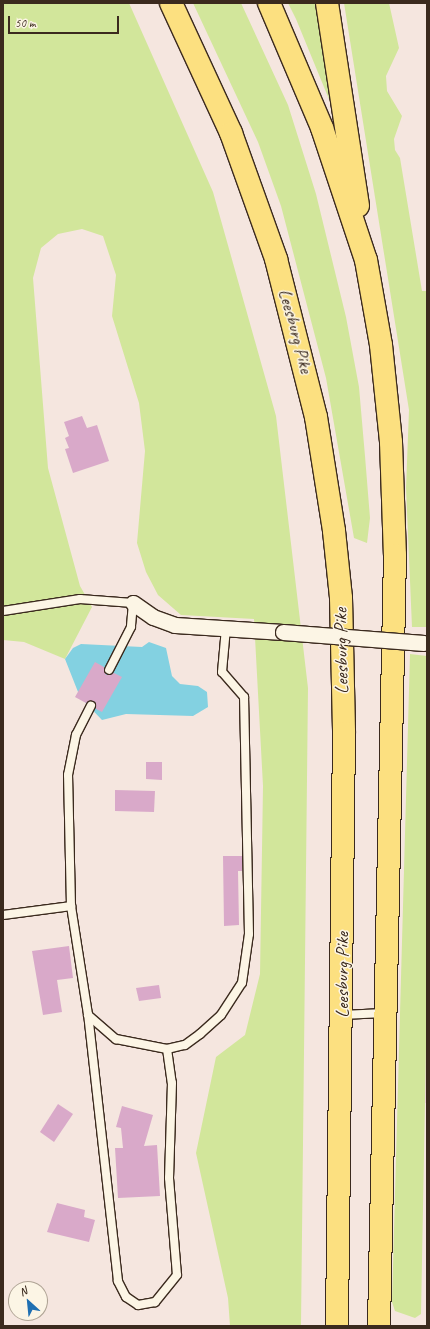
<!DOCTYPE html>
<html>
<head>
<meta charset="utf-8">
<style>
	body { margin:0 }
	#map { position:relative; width:430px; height:1329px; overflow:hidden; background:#f5e6df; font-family:Caveat,sans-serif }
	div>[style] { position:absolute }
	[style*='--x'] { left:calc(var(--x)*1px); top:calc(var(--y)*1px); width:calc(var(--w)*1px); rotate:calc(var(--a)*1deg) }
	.built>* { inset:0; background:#edd4d8 }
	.green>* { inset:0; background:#d2e69b }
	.water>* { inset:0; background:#83d1e1 }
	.building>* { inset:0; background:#d9a9c9 }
	.roads { filter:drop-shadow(1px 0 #3b2a1e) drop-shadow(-1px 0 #3b2a1e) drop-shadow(0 1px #3b2a1e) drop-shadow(0 -1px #3b2a1e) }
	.service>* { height:8px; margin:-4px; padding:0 4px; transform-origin:4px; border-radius:4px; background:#fcf5e5 }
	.minor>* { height:15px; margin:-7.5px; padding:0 7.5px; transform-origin:7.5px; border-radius:7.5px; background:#fcf5e5 }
	.motorway>* { height:22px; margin:-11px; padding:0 11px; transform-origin:11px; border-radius:11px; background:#fce080 }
	.bridges { filter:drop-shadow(1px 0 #3b2a1e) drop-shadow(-1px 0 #3b2a1e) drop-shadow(0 1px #3b2a1e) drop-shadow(0 -1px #3b2a1e) }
	.minor-bridge>* { height:15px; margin:-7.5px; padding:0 7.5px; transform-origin:7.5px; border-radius:7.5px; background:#fcf5e5 }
	span { translate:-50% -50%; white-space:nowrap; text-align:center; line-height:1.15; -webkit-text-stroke:3px #fcf5e5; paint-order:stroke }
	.street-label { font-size:19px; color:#3b2a1e }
	.frame { position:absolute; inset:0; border:4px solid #3b2a1e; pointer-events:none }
	.north { position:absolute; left:8px; top:1281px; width:40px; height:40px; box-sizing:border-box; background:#fcf5e5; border:1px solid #afa495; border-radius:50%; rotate:333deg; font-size:11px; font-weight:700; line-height:16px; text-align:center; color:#3b2a1e }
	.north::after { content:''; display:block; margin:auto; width:14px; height:18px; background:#1f6fb2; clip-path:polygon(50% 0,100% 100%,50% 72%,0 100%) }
	.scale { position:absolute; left:8px; top:16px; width:111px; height:18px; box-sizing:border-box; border:2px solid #3b2a1e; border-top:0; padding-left:5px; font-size:12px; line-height:14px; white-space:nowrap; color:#3b2a1e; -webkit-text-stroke:3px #fcf5e5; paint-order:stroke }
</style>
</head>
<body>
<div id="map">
	<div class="built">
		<i style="clip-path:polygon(427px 995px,427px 1103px,423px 1103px)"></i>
	</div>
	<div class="green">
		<i style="clip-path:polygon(3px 3px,129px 3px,213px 192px,276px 416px,308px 688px,301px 1326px,230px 1326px,228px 1298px,196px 1153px,216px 1057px,245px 1035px,260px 974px,263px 786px,254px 619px,181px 615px,158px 595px,146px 572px,137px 543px,145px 451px,139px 403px,112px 316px,116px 275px,103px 236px,82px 229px,58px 234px,41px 248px,33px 278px,48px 468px,80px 586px,92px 607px,65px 659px,24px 642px,3px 640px)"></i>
		<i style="clip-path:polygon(193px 3px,241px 3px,288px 105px,316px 194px,346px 317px,359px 387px,365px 456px,370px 518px,367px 543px,354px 538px,326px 378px,281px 206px,258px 142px)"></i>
		<i style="clip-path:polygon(288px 3px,319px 3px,333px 109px,296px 19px)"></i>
		<i style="clip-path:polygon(344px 3px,389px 3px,399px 48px,386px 76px,387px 91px,402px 116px,394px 139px,395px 150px,400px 158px,422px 291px,427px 291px,427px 627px,412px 627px,406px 488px,409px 410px)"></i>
		<i style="clip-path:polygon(410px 654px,427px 656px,427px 995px,421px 1314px,415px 1318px,395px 1311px,392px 1302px)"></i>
	</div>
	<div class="water">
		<i style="clip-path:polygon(149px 642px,166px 648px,172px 676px,180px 684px,198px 686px,207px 692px,208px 707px,193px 716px,126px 714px,102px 720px,80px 697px,65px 659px,73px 648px,81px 644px,142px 647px)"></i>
	</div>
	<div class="building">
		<i style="clip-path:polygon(82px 416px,87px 428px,97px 425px,109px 461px,73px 473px,65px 449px,69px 448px,65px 438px,69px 436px,64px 422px)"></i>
		<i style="clip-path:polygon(95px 662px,104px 667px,106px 675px,114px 673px,122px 677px,102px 712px,96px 709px,94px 701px,86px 703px,75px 697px)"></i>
		<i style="clip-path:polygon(146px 762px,162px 762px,162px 780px,146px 779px)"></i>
		<i style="clip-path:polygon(115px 790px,155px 791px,154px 812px,115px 811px)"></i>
		<i style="clip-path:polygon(223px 856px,242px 856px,242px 871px,238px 871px,239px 925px,224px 926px)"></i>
		<i style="clip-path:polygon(69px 946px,73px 978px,57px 980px,62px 1012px,43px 1015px,32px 951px)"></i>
		<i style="clip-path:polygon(159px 985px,161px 998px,139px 1001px,136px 988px)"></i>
		<i style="clip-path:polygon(58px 1104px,73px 1114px,54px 1142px,40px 1132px)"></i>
		<i style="clip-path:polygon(122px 1106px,153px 1115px,144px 1146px,157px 1145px,160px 1196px,118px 1198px,115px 1148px,123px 1148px,121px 1128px,116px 1127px)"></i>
		<i style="clip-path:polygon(57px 1203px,85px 1210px,84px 1217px,95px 1220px,89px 1242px,47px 1232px)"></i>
	</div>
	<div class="roads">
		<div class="service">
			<i style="--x:3;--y:611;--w:78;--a:-8.9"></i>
			<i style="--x:80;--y:599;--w:53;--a:4.3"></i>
			<i style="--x:133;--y:603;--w:24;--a:95"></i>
			<i style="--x:131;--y:627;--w:48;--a:117.1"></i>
			<i style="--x:71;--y:906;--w:110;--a:81.1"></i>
			<i style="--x:88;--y:1015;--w:37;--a:41"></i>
			<i style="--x:116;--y:1039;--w:52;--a:11.1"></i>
			<i style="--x:167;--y:1049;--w:34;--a:82"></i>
			<i style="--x:172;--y:1083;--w:95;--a:91.8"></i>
			<i style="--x:169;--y:1178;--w:97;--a:85.3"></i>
			<i style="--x:177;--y:1275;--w:35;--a:129"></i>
			<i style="--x:155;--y:1302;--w:17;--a:170"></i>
			<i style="--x:138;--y:1305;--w:14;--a:-146"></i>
			<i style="--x:126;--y:1297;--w:18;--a:-117"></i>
			<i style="--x:118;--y:1281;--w:268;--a:-96.4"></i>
			<i style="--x:3;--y:915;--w:69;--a:-7.5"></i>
			<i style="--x:71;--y:906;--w:131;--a:-91.3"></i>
			<i style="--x:68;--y:775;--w:41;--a:-78.7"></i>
			<i style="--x:76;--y:735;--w:33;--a:-63"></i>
			<i style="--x:342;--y:1015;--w:42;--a:-2.7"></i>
			<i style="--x:167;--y:1049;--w:18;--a:-13"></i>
			<i style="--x:185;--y:1045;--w:19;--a:-36"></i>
			<i style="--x:200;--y:1034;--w:28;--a:-42"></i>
			<i style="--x:221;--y:1015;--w:38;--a:-57"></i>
			<i style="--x:242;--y:983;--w:49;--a:-81.9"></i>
			<i style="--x:249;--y:934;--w:237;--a:-91.2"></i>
			<i style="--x:244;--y:697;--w:33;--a:-131"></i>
			<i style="--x:222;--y:672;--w:44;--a:-84.8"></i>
		</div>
		<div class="minor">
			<i style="--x:133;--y:603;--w:24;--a:35"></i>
			<i style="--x:153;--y:617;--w:23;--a:20"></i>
			<i style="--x:175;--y:625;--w:108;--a:3.7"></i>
		</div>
		<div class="motorway">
			<i style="--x:171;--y:3;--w:143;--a:65.2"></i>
			<i style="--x:231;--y:133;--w:134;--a:70.3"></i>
			<i style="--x:276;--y:259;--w:163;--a:75.8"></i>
			<i style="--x:316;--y:417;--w:115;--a:81"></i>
			<i style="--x:334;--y:531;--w:67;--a:84"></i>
			<i style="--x:341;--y:598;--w:135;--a:88.7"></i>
			<i style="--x:344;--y:733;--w:593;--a:90.68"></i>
			<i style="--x:269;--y:3;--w:136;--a:67"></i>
			<i style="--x:322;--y:128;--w:139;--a:71.6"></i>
			<i style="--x:366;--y:260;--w:86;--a:80"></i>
			<i style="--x:381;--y:345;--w:98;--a:84.1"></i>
			<i style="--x:391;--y:442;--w:113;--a:88"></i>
			<i style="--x:395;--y:555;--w:771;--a:91.19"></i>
			<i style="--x:327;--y:3;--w:205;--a:81.3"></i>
		</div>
	</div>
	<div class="bridges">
		<div class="minor-bridge">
			<i style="--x:283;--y:632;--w:141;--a:4.5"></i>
		</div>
	</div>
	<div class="street-label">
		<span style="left:295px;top:331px;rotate:75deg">Leesburg Pike</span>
		<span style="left:342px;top:651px;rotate:-91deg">Leesburg Pike</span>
		<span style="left:343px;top:975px;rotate:-90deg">Leesburg Pike</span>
	</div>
	<div class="frame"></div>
	<div class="north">N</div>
	<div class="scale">50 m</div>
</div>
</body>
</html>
